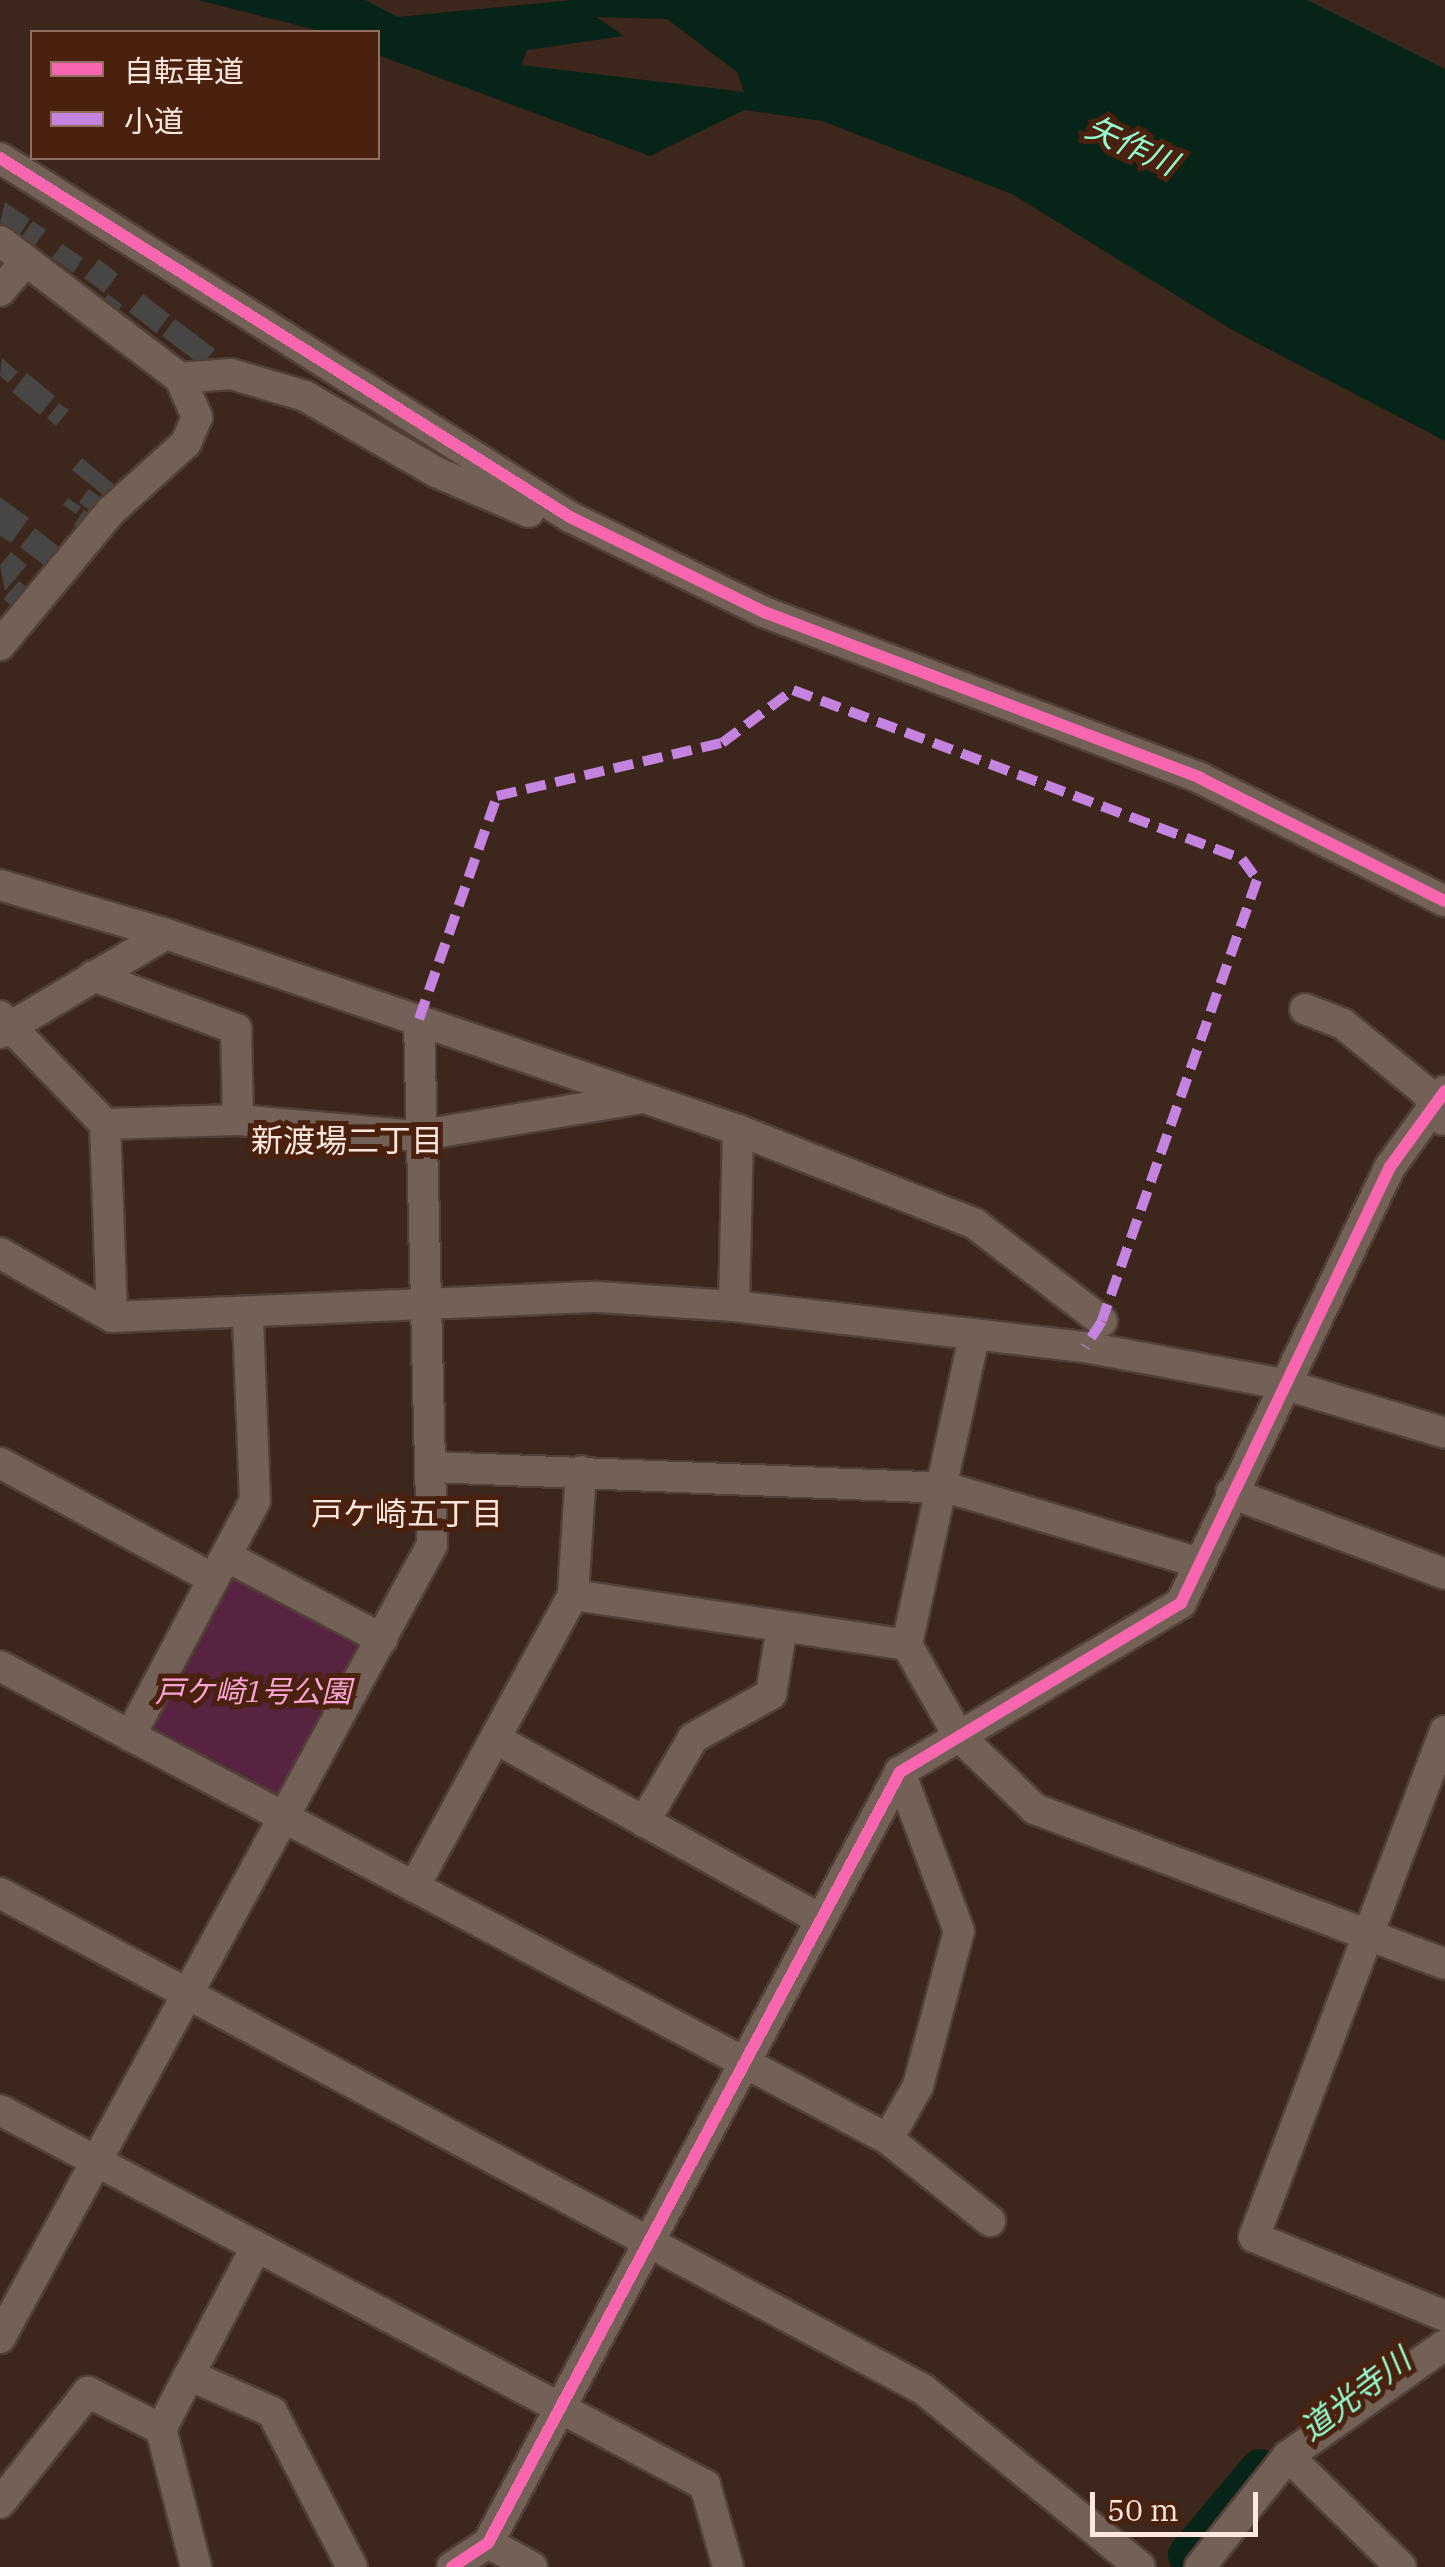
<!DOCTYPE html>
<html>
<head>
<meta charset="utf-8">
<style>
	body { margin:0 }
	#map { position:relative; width:1445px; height:2567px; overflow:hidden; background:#3d261b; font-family:"IBM Plex Serif","Noto Sans JP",serif }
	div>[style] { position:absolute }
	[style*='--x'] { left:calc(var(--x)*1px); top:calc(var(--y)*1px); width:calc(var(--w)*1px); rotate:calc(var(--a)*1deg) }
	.green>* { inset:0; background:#582341 }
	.water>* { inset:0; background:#062417 }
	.river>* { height:40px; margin:-20px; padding:0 20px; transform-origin:20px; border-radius:20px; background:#062417 }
	.building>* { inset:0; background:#474644 }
	.roads { filter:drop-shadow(2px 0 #524038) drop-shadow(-2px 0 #524038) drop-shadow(0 2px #524038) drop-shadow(0 -2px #524038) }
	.minor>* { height:30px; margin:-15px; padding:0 15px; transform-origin:15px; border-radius:15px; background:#736157 }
	.quiet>* { height:10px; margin-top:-5px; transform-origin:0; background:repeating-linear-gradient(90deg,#c483df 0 20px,transparent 0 30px) }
	.cycleway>* { height:12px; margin:-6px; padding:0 6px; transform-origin:6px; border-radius:6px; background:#f766af }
	span { translate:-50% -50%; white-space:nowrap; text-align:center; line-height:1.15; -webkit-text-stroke:10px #4a210e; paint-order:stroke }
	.park-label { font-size:30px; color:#fba4d6; font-style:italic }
	.water-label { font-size:32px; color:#93fed0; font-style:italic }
	.neighbourhood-label { font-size:32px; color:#fde7de }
	.legend { position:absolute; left:30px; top:30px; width:350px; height:130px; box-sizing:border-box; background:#4a210e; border:2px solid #927061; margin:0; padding:12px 18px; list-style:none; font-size:30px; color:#fde7de }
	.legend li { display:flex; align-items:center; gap:20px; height:50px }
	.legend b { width:50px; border:2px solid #927061 }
	.scale { position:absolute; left:1090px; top:2492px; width:168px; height:45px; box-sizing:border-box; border:5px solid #fde7de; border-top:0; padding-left:12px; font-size:30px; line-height:35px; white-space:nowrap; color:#fde7de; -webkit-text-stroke:8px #4a210e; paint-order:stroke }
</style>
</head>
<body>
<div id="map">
	<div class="green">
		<i style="clip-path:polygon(229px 1572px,367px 1643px,279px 1806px,143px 1732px)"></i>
	</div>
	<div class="water">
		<i style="clip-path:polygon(evenodd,198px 0,365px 0,398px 17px,573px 0,1307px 0,1445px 69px,1445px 441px,1234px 331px,1012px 194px,822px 121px,744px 110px,650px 156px,378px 55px,378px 32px,324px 32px,198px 0,596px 17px,667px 19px,737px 72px,744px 92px,521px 65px,527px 50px,624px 36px,596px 17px)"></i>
	</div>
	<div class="river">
		<i style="--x:1188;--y:2555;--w:112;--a:-50.1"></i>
	</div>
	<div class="building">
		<i style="clip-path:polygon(5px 202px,30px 219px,19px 235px,0 223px)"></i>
		<i style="clip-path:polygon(33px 221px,46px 230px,28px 255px,15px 246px)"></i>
		<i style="clip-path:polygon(62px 244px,83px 258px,73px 273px,52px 258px)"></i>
		<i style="clip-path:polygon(99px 259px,118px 274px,104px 293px,84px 278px)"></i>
		<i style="clip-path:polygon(108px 294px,122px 305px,112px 319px,98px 308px)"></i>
		<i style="clip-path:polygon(143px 294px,170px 315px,156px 333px,129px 312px)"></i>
		<i style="clip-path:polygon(175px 319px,215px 349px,202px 366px,162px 336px)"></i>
		<i style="clip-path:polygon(2px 358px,18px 372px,8px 383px,0 376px)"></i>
		<i style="clip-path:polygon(27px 373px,55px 396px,40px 415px,12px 392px)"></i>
		<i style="clip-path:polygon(59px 403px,69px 410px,56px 426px,47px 418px)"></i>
		<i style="clip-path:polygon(82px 458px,117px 487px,108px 499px,72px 470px)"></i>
		<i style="clip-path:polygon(89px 489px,104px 500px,94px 514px,79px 502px)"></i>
		<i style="clip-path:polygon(0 497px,29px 518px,11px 543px,0 536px)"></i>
		<i style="clip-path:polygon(68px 498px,81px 507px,76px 514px,63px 505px)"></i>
		<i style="clip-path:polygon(84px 510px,96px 518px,85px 533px,74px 525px)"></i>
		<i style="clip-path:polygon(35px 528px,64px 551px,50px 570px,20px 547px)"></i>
		<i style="clip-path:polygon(11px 552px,27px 565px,5px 591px,0 565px)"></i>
		<i style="clip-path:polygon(19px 581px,33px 592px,18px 611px,3px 599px)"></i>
	</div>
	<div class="roads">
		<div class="minor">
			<i style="--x:0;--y:158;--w:674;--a:32.2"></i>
			<i style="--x:570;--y:517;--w:216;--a:26.1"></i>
			<i style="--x:764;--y:612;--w:467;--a:20.8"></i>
			<i style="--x:1200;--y:778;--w:274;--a:26.7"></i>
			<i style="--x:0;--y:241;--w:226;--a:37.3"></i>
			<i style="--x:180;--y:378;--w:43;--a:66.4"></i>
			<i style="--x:197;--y:417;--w:28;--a:113"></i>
			<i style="--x:186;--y:443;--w:103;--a:137.8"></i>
			<i style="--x:110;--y:512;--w:173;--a:129.6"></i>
			<i style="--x:0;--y:291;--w:40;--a:-49"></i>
			<i style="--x:180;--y:378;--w:51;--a:-4.5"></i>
			<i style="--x:231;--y:374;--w:77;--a:16.6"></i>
			<i style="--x:305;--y:396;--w:151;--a:30.1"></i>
			<i style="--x:436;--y:472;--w:101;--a:23.3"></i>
			<i style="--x:0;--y:885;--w:173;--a:16.4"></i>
			<i style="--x:93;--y:976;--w:153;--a:20.3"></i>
			<i style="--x:236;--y:1029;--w:91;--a:88.7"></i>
			<i style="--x:1305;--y:1009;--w:41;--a:21.5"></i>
			<i style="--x:1343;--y:1024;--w:106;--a:39.3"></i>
			<i style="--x:1425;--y:1091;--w:34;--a:58"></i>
			<i style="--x:0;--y:1016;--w:151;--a:45.8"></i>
			<i style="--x:105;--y:1124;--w:193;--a:87.9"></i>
			<i style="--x:0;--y:1033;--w:193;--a:-30.8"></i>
			<i style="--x:166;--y:934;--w:605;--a:18.91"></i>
			<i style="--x:738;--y:1130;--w:176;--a:91.3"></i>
			<i style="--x:105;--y:1124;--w:133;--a:-1.7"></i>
			<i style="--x:238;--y:1120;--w:179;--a:5.1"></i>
			<i style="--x:416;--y:1136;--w:230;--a:-9.5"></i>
			<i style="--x:738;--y:1130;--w:255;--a:21.6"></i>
			<i style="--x:975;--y:1224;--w:160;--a:37.4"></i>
			<i style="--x:0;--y:1253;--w:129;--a:29.7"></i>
			<i style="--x:112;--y:1317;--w:486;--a:-2.4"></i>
			<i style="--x:598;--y:1297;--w:136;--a:3.8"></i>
			<i style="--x:734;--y:1306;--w:353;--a:6.7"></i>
			<i style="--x:1085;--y:1347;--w:201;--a:10.6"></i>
			<i style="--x:1283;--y:1384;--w:169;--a:16.8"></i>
			<i style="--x:974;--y:1337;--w:315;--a:102.3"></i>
			<i style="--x:907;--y:1645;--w:103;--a:60.5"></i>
			<i style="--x:958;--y:1735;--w:107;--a:43.9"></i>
			<i style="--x:1035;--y:1809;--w:438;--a:20.7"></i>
			<i style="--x:0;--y:1463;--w:243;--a:28.5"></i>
			<i style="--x:434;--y:1467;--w:514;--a:2.34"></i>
			<i style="--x:948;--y:1488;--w:263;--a:16.6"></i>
			<i style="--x:1231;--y:1493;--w:229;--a:20.7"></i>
			<i style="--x:226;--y:1556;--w:177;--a:28"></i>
			<i style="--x:573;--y:1595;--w:338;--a:8.5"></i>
			<i style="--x:0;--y:1666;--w:1006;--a:28.04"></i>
			<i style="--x:888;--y:2139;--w:131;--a:38.8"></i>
			<i style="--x:1445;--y:1731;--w:541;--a:110.68"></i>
			<i style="--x:1254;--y:2237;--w:207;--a:22.5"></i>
			<i style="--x:130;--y:1736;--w:266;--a:-62"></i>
			<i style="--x:255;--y:1501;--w:186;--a:-92.2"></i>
			<i style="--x:498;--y:1740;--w:370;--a:29.1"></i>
			<i style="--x:644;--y:1822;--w:97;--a:-59.7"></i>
			<i style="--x:693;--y:1738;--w:90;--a:-29.4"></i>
			<i style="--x:771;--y:1694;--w:68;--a:-80.7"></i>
			<i style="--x:414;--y:1887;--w:332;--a:-61.4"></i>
			<i style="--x:573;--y:1595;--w:124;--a:-86.3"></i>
			<i style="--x:0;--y:1893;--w:1049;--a:28.27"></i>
			<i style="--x:924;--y:2390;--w:279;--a:39.3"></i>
			<i style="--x:0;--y:2110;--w:799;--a:28.01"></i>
			<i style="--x:705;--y:2485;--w:85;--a:74.3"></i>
			<i style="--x:888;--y:2139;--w:61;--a:-60.5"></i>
			<i style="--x:918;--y:2086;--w:160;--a:-75.2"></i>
			<i style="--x:959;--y:1931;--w:170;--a:-110.4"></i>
			<i style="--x:0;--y:2338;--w:903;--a:-61.42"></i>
			<i style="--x:432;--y:1545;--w:526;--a:-91.42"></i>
			<i style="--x:189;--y:2375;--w:91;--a:24"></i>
			<i style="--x:272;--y:2412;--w:174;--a:62.7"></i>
			<i style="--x:1288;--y:2456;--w:158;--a:44.5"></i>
			<i style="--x:0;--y:2503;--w:142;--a:-51.6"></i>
			<i style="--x:88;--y:2392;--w:82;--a:26.9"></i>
			<i style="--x:488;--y:2543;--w:50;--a:28.6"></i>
			<i style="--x:196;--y:2567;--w:142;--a:-104.2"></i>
			<i style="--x:161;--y:2429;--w:205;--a:-62.4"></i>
			<i style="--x:452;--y:2567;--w:43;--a:-33.7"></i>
			<i style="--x:488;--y:2543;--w:874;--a:-61.88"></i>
			<i style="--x:900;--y:1772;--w:328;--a:-31"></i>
			<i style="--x:1181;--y:1603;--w:484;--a:-64.4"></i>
			<i style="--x:1390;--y:1167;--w:94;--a:-54.1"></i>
			<i style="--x:1200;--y:2567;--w:142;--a:-51.6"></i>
			<i style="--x:1288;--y:2456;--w:192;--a:-35.3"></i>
		</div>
	</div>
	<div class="quiet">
		<i style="--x:419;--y:1019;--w:236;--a:-70.7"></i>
		<i style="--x:497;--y:796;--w:231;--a:-13.3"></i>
		<i style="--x:722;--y:743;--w:89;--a:-36.7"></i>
		<i style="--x:793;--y:690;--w:480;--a:20.6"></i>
		<i style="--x:1242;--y:859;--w:26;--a:54"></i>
		<i style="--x:1257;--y:880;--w:467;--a:109.4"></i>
		<i style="--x:1102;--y:1321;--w:31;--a:123"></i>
	</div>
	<div class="cycleway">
		<i style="--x:0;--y:158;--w:674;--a:32.2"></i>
		<i style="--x:570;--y:517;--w:216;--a:26.1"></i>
		<i style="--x:764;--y:612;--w:467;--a:20.8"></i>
		<i style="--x:1200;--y:778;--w:274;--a:26.7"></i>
		<i style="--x:452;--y:2567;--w:43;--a:-33.7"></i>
		<i style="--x:488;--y:2543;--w:874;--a:-61.88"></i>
		<i style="--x:900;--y:1772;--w:328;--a:-31"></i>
		<i style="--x:1181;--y:1603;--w:484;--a:-64.4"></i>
		<i style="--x:1390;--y:1167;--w:94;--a:-54.1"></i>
	</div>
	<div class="park-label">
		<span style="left:253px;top:1691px">戸ケ崎1号公園</span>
	</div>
	<div class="water-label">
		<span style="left:1132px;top:145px;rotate:25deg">矢作川</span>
		<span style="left:1355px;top:2394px;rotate:-37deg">道光寺川</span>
	</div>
	<div class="neighbourhood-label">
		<span style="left:347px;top:1140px">新渡場二丁目</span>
		<span style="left:407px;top:1513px">戸ケ崎五丁目</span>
	</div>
	<ul class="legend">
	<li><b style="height:12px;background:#f766af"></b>自転車道</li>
	<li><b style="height:12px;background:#c483df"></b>小道</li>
	</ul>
	<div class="scale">50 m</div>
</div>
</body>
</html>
